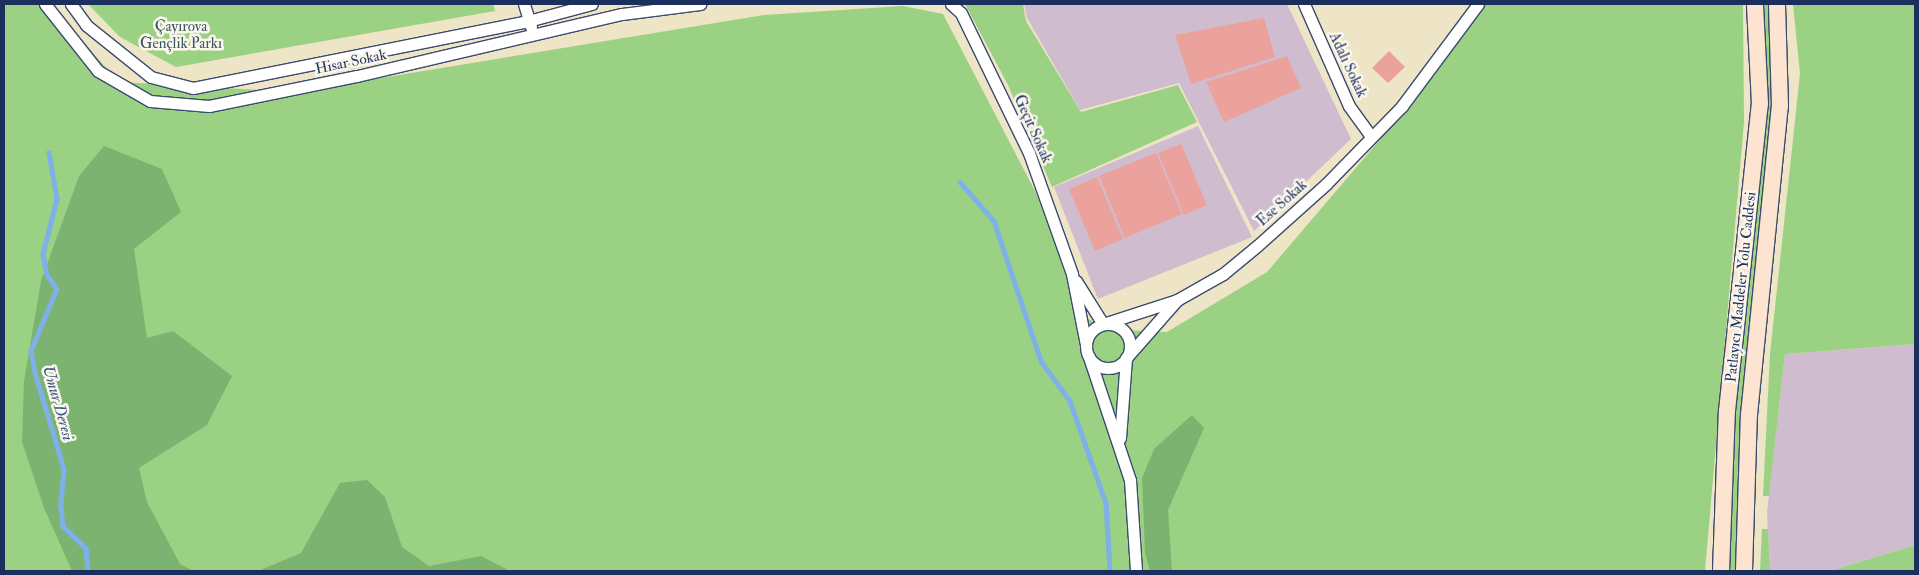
<!DOCTYPE html>
<html>
<head>
<meta charset="utf-8">
<style>
	body { margin:0 }
	#map { position:relative; width:1919px; height:575px; overflow:hidden; background:#eee4c6; font-family:"IM FELL Double Pica",serif }
	div>[style] { position:absolute }
	[style*='--x'] { left:calc(var(--x)*1px); top:calc(var(--y)*1px); width:calc(var(--w)*1px); rotate:calc(var(--a)*1deg) }
	.industrial>* { inset:0; background:#cfbdcf }
	.green>* { inset:0; background:#9bd183 }
	.forest>* { inset:0; background:#7cb371 }
	.stream>* { height:4.5px; margin:-2.25px; padding:0 2.25px; transform-origin:2.25px; border-radius:2.25px; background:#7eb0ea }
	.building>* { inset:0; background:#eba29c }
	.roads { filter:drop-shadow(1px 0 #3b4a6e) drop-shadow(-1px 0 #3b4a6e) drop-shadow(0 1px #3b4a6e) drop-shadow(0 -1px #3b4a6e) }
	.minor>* { height:11px; margin:-5.5px; padding:0 5.5px; transform-origin:5.5px; border-radius:5.5px; background:#fff }
	.minor>.ring { margin:-5.5px; padding:0; box-sizing:content-box; background:none; border:11px solid #fff; border-radius:50% }
	.secondary>* { height:16px; margin:-8px; padding:0 8px; transform-origin:8px; border-radius:8px; background:#fde4d1 }
	span { translate:-50% -50%; white-space:nowrap; text-align:center; line-height:1.15; -webkit-text-stroke:5px #fbf7ec; paint-order:stroke }
	.park-label { font-size:15px; color:#3b5867 }
	.street-label { font-size:15px; color:#1b2f5e }
	.water-label { font-size:16px; color:#395688; font-style:italic }
	.frame { position:absolute; inset:0; border:5px solid #1b2f5e; pointer-events:none }
</style>
</head>
<body>
<div id="map">
	<div class="industrial">
		<i style="clip-path:polygon(1024px 4px,1287px 4px,1351px 139px,1254px 231px,1179px 83px,1080px 110px,1027px 18px)"></i>
		<i style="clip-path:polygon(1198px 126px,1252px 237px,1098px 299px,1054px 187px)"></i>
		<i style="clip-path:polygon(1915px 344px,1915px 545px,1830px 571px,1770px 571px,1767px 512px,1785px 354px)"></i>
	</div>
	<div class="green">
		<i style="clip-path:polygon(4px 4px,49px 4px,119px 82px,296px 92px,764px 15px,903px 6px,943px 14px,1036px 193px,1085px 316px,1103px 329px,1167px 332px,1267px 272px,1378px 142px,1482px 4px,1743px 4px,1744px 122px,1705px 571px,4px 571px)"></i>
		<i style="clip-path:polygon(88px 4px,493px 4px,495px 11px,176px 67px,120px 37px)"></i>
		<i style="clip-path:polygon(965px 4px,1023px 4px,1026px 21px,1081px 112px,1178px 85px,1197px 122px,1052px 187px,1008px 85px)"></i>
		<i style="clip-path:polygon(1763px 4px,1770px 4px,1774px 105px,1743px 411px,1735px 571px,1728px 571px,1734px 412px,1767px 105px)"></i>
		<i style="clip-path:polygon(1793px 4px,1915px 4px,1915px 344px,1785px 354px,1769px 496px,1763px 496px,1770px 354px,1800px 74px)"></i>
		<i style="clip-path:polygon(1762px 529px,1768px 529px,1770px 571px,1760px 571px)"></i>
		<i style="clip-path:polygon(1915px 545px,1915px 571px,1830px 571px)"></i>
	</div>
	<div class="forest">
		<i style="clip-path:polygon(104px 146px,162px 169px,181px 212px,134px 249px,147px 338px,173px 331px,232px 376px,207px 425px,139px 468px,147px 502px,180px 564px,194px 571px,72px 571px,44px 508px,22px 442px,24px 381px,41px 281px,79px 176px)"></i>
		<i style="clip-path:polygon(1192px 415px,1204px 428px,1168px 510px,1172px 571px,1150px 571px,1145px 553px,1142px 478px,1154px 449px)"></i>
		<i style="clip-path:polygon(367px 480px,385px 497px,402px 547px,429px 566px,481px 556px,510px 571px,258px 571px,301px 553px,340px 483px)"></i>
	</div>
	<div class="stream">
		<i style="--x:49;--y:152;--w:48;--a:80.3"></i>
		<i style="--x:57;--y:199;--w:57;--a:104.3"></i>
		<i style="--x:43;--y:254;--w:21;--a:79"></i>
		<i style="--x:47;--y:275;--w:17;--a:54"></i>
		<i style="--x:57;--y:289;--w:67;--a:112.8"></i>
		<i style="--x:31;--y:351;--w:25;--a:79"></i>
		<i style="--x:36;--y:376;--w:97;--a:73.2"></i>
		<i style="--x:64;--y:469;--w:38;--a:95"></i>
		<i style="--x:61;--y:507;--w:19;--a:84"></i>
		<i style="--x:63;--y:526;--w:32;--a:44"></i>
		<i style="--x:86;--y:548;--w:23;--a:85"></i>
		<i style="--x:960;--y:182;--w:52;--a:48.9"></i>
		<i style="--x:994;--y:221;--w:148;--a:71.4"></i>
		<i style="--x:1041;--y:361;--w:49;--a:54.1"></i>
		<i style="--x:1070;--y:401;--w:108;--a:70.6"></i>
		<i style="--x:1106;--y:503;--w:68;--a:86.6"></i>
	</div>
	<div class="building">
		<i style="clip-path:polygon(1264px 18px,1275px 57px,1191px 84px,1175px 35px)"></i>
		<i style="clip-path:polygon(1389px 51px,1405px 67px,1388px 83px,1372px 68px)"></i>
		<i style="clip-path:polygon(1287px 56px,1301px 88px,1224px 122px,1206px 82px)"></i>
		<i style="clip-path:polygon(1181px 144px,1207px 205px,1184px 215px,1158px 153px)"></i>
		<i style="clip-path:polygon(1156px 153px,1182px 214px,1125px 238px,1099px 176px)"></i>
		<i style="clip-path:polygon(1097px 177px,1123px 239px,1095px 251px,1069px 189px)"></i>
	</div>
	<div class="roads">
		<div class="minor">
			<i style="--x:45;--y:4;--w:85;--a:51.7"></i>
			<i style="--x:98;--y:71;--w:60;--a:30"></i>
			<i style="--x:150;--y:101;--w:59;--a:4.8"></i>
			<i style="--x:209;--y:106;--w:151;--a:-11.5"></i>
			<i style="--x:357;--y:76;--w:272;--a:-13.2"></i>
			<i style="--x:622;--y:14;--w:79;--a:-7.3"></i>
			<i style="--x:71;--y:4;--w:26;--a:54"></i>
			<i style="--x:86;--y:25;--w:83;--a:38.7"></i>
			<i style="--x:151;--y:77;--w:43;--a:14.7"></i>
			<i style="--x:193;--y:88;--w:342;--a:-11.3"></i>
			<i style="--x:528;--y:21;--w:66;--a:-14.9"></i>
			<i style="--x:524;--y:4;--w:24;--a:73"></i>
			<i style="--x:951;--y:4;--w:13;--a:42"></i>
			<i style="--x:961;--y:13;--w:156;--a:64.1"></i>
			<i style="--x:1029;--y:153;--w:128;--a:70.4"></i>
			<i style="--x:1072;--y:274;--w:72;--a:78.8"></i>
			<i style="--x:1304;--y:4;--w:111;--a:66.2"></i>
			<i style="--x:1349;--y:106;--w:37;--a:54"></i>
			<i style="--x:1076;--y:281;--w:51;--a:57.9"></i>
			<i style="--x:1103;--y:324;--w:78;--a:-18"></i>
			<i style="--x:1177;--y:300;--w:53;--a:-29.5"></i>
			<i style="--x:1223;--y:274;--w:44;--a:-39.5"></i>
			<i style="--x:1257;--y:246;--w:93;--a:-41.9"></i>
			<i style="--x:1326;--y:184;--w:109;--a:-45.7"></i>
			<i style="--x:1402;--y:106;--w:127;--a:-53.3"></i>
			<i class="ring" style="left:1086px;top:324px;width:33px;height:33px"></i>
			<i style="--x:1089;--y:357;--w:130;--a:71.6"></i>
			<i style="--x:1130;--y:480;--w:91;--a:86.2"></i>
			<i style="--x:1120;--y:438;--w:80;--a:-85.7"></i>
			<i style="--x:1126;--y:358;--w:77;--a:-48.7"></i>
		</div>
		<div class="secondary">
			<i style="--x:1721;--y:571;--w:160;--a:-87.9"></i>
			<i style="--x:1727;--y:411;--w:309;--a:-83.9"></i>
			<i style="--x:1760;--y:104;--w:100;--a:-92.9"></i>
			<i style="--x:1744;--y:571;--w:156;--a:-88.2"></i>
			<i style="--x:1749;--y:415;--w:311;--a:-84.3"></i>
			<i style="--x:1780;--y:106;--w:102;--a:-91.7"></i>
		</div>
	</div>
	<div class="park-label">
		<span style="left:181px;top:35px">Çayırova<br>Gençlik Parkı</span>
	</div>
	<div class="street-label">
		<span style="left:351px;top:62px;rotate:-12deg">Hisar Sokak</span>
		<span style="left:1348px;top:65px;rotate:65deg">Adalı Sokak</span>
		<span style="left:1033px;top:129px;rotate:66deg">Geçit Sokak</span>
		<span style="left:1282px;top:203px;rotate:-42deg">Ese Sokak</span>
		<span style="left:1741px;top:287px;rotate:-84deg">Patlayıcı Maddeler Yolu Caddesi</span>
	</div>
	<div class="water-label">
		<span style="left:58px;top:403px;rotate:74deg">Umur Deresi</span>
	</div>
	<div class="frame"></div>
</div>
</body>
</html>
